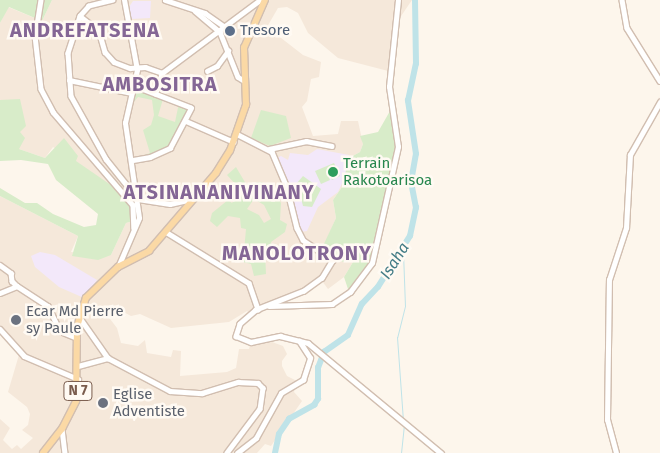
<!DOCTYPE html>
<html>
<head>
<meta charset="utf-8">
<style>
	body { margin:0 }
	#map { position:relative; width:660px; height:453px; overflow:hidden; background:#fdf6ec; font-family:"Fira Sans",sans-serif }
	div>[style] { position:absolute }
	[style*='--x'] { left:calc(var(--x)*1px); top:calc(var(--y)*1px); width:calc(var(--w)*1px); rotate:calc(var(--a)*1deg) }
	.residential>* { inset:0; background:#f5e8da }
	.education>* { inset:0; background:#f3e8fa }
	.green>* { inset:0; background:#d8ecc9 }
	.stream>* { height:1px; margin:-0.5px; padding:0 0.5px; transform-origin:0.5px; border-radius:0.5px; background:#bfe3e8 }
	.river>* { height:5.5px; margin:-2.75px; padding:0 2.75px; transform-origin:2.75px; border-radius:2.75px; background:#bfe3e8 }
	.roads { filter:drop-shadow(1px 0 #d1beb0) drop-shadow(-1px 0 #d1beb0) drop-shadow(0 1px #d1beb0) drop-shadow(0 -1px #d1beb0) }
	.minor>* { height:4.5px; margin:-2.25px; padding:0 2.25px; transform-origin:2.25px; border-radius:2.25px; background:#fff }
	.major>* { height:5.5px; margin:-2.75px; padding:0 2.75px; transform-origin:2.75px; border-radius:2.75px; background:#fbd9a5 }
	.dots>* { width:14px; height:14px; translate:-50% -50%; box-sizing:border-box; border:2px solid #fffaf3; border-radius:50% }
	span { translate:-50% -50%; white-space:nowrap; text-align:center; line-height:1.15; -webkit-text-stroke:5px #fffaf3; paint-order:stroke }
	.shield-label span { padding:1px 4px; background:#fffaf3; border:1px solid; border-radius:4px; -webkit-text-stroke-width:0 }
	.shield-label { font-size:14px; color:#7a5c4d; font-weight:700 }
	.service-label { font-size:15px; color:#4e5e75 }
	.left { translate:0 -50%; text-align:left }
	.leisure-label { font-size:15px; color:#27864d }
	.worship-label { font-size:15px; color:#5b616d }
	.water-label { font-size:16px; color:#437c86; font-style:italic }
	.district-label { font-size:20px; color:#846695; font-weight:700; letter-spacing:1px }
</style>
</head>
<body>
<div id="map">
	<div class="residential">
		<i style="clip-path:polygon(52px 0,412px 0,397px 22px,392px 72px,338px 58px,308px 33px,298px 13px,287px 7px,278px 8px,267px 27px,303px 55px,321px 62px,319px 77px,311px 79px,307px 101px,302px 107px,313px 136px,338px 134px,341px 121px,358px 121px,363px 144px,360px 152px,349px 158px,342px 187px,333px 200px,336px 218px,323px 248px,343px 262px,353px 262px,344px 277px,328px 289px,322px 281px,292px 299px,266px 306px,252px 316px,247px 311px,229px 322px,171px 328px,140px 314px,131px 316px,120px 310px,107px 315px,117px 328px,121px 343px,138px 346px,145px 340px,147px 353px,171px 357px,173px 350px,181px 351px,180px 376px,227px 372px,236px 368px,239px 349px,249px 349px,250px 345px,272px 342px,283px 346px,287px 354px,282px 361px,282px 366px,287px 376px,297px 381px,294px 392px,302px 401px,271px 446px,265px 444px,257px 453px,0 453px,0 419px,10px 428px,3px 440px,12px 449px,17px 445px,21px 449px,33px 438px,22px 430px,28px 425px,30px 414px,27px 407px,8px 392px,21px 348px,0 328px,0 196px,78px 236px,71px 252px,111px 255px,126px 223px,133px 221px,105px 183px,75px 161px,53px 147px,45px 158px,19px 149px,20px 100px,0 100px,0 23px,8px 7px,42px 21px)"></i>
	</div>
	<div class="education">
		<i style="clip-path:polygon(133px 1px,151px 1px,150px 18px,131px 19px,129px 7px)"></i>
		<i style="clip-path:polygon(317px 149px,349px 155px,346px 175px,338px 192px,318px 207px,307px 231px,300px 232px,289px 188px,277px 158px,281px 156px,288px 160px,290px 153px,308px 155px)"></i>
		<i style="clip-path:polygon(40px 252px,55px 255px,97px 280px,84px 298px,59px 287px,35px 267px,31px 256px)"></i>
	</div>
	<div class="green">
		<i style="clip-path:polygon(0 0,52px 0,42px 21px,9px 7px,0 23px)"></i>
		<i style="clip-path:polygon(137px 90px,163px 99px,158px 116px,175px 122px,179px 103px,189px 107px,169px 147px,150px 156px,135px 158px,150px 153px,143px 130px,151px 125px,154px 115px,152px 100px,138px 97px,133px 103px)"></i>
		<i style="clip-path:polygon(20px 99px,26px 126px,20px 132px,25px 138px,19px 149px,45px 158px,64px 138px,78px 156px,76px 161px,124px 194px,133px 207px,133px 221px,126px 223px,111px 255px,98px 260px,72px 256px,78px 236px,0 196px,0 188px,25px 203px,37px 203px,53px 214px,84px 227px,96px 225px,98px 214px,56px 180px,48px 164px,21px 160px,0 161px,0 100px)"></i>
		<i style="clip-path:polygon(261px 110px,286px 116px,291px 138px,270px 146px,251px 138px)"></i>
		<i style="clip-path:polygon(390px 111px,397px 147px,371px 263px,349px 292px,344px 277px,353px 262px,343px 262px,322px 248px,336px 218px,333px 200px,342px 187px,349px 158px,360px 152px,363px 144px,360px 136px,378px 132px)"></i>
		<i style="clip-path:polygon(334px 163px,340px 176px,332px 180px,326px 170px,330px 180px,321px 184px,315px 171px)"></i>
		<i style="clip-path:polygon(evenodd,236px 167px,246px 184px,262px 182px,265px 190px,275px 191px,281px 203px,280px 220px,287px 224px,285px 232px,271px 242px,272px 249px,265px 250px,266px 274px,254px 276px,251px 264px,243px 262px,246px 229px,241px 228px,240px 218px,228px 216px,217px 227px,210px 221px,212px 213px,228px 200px,232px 203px,238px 195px,236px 185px,227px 175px,236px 167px,254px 199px,264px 205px,271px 219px,264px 223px,259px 215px,247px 209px,254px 199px)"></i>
		<i style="clip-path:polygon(303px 176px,321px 189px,312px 207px,303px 206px,297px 183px)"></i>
	</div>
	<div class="stream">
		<i style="--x:403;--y:252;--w:54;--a:87.9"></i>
		<i style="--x:405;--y:306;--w:32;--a:104"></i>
		<i style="--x:397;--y:337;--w:83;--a:85.9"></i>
		<i style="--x:401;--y:453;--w:29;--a:-84"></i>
	</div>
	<div class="river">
		<i style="--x:275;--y:453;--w:19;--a:-78"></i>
		<i style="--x:279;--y:434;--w:18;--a:-56"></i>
		<i style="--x:289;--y:419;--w:29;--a:-29"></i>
		<i style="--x:314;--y:405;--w:7;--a:-56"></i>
		<i style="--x:318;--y:399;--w:31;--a:-90"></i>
		<i style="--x:318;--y:368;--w:17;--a:-69"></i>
		<i style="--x:324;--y:352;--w:29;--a:-35"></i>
		<i style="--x:348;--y:335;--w:34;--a:-66"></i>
		<i style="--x:362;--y:304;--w:23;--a:-47"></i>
		<i style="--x:378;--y:287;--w:60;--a:-57.9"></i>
		<i style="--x:410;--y:236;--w:29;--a:-78"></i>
		<i style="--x:416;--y:208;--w:26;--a:-101"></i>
		<i style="--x:411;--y:182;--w:28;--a:-80"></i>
		<i style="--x:416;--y:154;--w:54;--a:-98.6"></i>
		<i style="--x:408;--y:101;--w:38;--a:-78"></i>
		<i style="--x:416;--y:64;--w:64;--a:-90.9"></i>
	</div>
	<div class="roads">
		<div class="minor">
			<i style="--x:41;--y:0;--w:36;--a:99"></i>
			<i style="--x:35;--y:36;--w:53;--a:83.5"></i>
			<i style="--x:41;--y:89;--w:26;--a:62"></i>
			<i style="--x:53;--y:112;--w:123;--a:49.3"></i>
			<i style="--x:133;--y:205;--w:23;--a:88"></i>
			<i style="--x:113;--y:0;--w:25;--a:166"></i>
			<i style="--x:89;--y:6;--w:13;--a:132"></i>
			<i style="--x:80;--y:16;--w:39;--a:108"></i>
			<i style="--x:68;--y:53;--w:43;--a:86"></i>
			<i style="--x:71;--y:96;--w:72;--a:60.9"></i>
			<i style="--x:106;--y:159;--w:51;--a:51.3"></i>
			<i style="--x:138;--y:199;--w:32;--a:9"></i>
			<i style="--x:170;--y:204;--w:23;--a:-13"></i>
			<i style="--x:165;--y:0;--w:42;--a:18"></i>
			<i style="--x:205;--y:13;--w:24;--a:35"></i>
			<i style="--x:622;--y:0;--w:28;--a:80"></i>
			<i style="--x:627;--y:28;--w:62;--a:58.1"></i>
			<i style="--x:195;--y:11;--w:33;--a:40"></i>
			<i style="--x:220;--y:32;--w:48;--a:68.2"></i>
			<i style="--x:238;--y:77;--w:6;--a:31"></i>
			<i style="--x:80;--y:16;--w:24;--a:38"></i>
			<i style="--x:99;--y:31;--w:22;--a:74"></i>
			<i style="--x:105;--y:52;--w:13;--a:48"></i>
			<i style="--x:114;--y:62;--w:17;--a:21"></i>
			<i style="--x:130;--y:68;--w:15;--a:-4"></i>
			<i style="--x:145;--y:67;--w:18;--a:19"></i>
			<i style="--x:207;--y:71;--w:11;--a:-27"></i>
			<i style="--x:217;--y:66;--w:19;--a:-54"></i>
			<i style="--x:69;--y:80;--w:64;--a:11.7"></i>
			<i style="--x:155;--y:94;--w:22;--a:-72"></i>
			<i style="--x:162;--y:73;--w:122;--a:-36.7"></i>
			<i style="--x:186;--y:121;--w:52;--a:23.6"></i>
			<i style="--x:237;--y:134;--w:39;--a:27"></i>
			<i style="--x:272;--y:152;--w:39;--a:67"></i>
			<i style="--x:287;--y:188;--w:41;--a:76"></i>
			<i style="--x:297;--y:228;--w:13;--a:63"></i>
			<i style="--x:303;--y:240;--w:36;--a:34"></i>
			<i style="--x:333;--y:260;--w:21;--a:121"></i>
			<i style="--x:322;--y:278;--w:22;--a:144"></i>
			<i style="--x:304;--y:291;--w:52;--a:158.4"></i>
			<i style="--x:256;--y:310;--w:21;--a:139"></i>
			<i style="--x:240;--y:324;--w:13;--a:108"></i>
			<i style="--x:236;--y:336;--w:16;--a:22"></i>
			<i style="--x:251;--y:342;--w:30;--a:-12"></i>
			<i style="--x:280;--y:336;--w:29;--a:14"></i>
			<i style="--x:308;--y:343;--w:173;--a:39.6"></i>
			<i style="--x:269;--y:149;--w:38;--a:-12"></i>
			<i style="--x:306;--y:141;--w:26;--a:11"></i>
			<i style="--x:133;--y:160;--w:17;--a:-10"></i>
			<i style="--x:150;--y:157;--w:22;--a:-24"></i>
			<i style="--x:170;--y:148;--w:45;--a:-62.3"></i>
			<i style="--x:191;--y:108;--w:61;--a:-158.9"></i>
			<i style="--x:166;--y:232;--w:97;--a:31.6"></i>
			<i style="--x:249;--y:283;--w:28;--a:71"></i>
			<i style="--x:0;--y:265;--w:14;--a:36"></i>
			<i style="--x:11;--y:273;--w:8;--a:83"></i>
			<i style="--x:12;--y:281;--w:7;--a:45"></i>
			<i style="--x:17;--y:286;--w:37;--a:33"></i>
			<i style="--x:48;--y:306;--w:28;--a:64"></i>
			<i style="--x:60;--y:331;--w:18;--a:22"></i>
			<i style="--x:118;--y:267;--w:53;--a:-66.8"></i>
			<i style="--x:139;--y:218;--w:96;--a:-98.4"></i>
			<i style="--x:125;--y:123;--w:54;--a:-77.2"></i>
			<i style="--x:137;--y:70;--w:71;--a:-100.5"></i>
			<i style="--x:0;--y:293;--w:18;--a:-22"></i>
			<i style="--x:269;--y:306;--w:63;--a:-1.8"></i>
			<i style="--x:332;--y:304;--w:22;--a:-34"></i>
			<i style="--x:350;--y:292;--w:36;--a:-53"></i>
			<i style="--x:372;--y:263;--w:119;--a:-77.4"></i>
			<i style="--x:398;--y:147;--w:61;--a:-98.5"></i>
			<i style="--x:389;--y:87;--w:87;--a:-84.1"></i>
			<i style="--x:80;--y:318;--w:49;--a:55"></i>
			<i style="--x:108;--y:358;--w:70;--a:28"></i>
			<i style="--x:170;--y:391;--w:32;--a:4"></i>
			<i style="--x:202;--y:393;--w:38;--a:-17"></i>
			<i style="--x:238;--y:382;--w:20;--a:3"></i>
			<i style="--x:258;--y:383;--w:7;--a:45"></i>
			<i style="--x:263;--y:388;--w:21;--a:98"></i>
			<i style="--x:260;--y:409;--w:55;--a:126.9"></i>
			<i style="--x:0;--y:329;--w:36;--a:48"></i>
			<i style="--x:24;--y:356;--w:59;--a:23.1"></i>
			<i style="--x:78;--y:366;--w:31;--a:-15"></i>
			<i style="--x:62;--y:429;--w:24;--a:83"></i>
			<i style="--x:237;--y:453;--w:24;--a:-38"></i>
			<i style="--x:256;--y:438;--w:51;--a:-60.9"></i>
			<i style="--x:281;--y:393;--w:26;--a:-31"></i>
			<i style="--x:303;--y:380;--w:23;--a:-72"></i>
			<i style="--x:310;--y:358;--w:20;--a:-123"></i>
			<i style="--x:616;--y:453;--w:34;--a:-105"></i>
			<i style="--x:607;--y:420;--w:140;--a:-89.2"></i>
			<i style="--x:609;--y:280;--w:55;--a:-71.9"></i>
			<i style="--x:626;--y:228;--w:73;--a:-86.9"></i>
			<i style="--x:630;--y:155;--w:61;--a:-60.5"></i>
		</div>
		<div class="major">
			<i style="--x:43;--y:453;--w:31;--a:-52"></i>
			<i style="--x:62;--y:429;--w:31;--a:-63"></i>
			<i style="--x:76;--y:401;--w:74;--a:-89.2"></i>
			<i style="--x:77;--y:327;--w:30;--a:-73"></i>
			<i style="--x:86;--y:298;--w:45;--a:-44.1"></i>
			<i style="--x:118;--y:267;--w:35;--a:-27"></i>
			<i style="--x:149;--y:251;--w:103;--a:-49.3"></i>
			<i style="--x:216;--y:173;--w:26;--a:-58"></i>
			<i style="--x:230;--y:151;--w:49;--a:-70.8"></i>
			<i style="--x:246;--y:105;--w:57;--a:-92"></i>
			<i style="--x:244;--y:48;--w:52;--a:-66.4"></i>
		</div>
	</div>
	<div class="dots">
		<i style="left:230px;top:31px;background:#5c6f8a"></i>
		<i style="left:333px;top:172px;background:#2e9e5b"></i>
		<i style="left:16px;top:320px;background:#6b7280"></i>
		<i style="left:103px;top:403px;background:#6b7280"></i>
	</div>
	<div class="shield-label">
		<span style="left:78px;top:391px">N 7</span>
	</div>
	<div class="service-label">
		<span class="left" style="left:240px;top:31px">Tresore</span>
	</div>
	<div class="leisure-label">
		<span class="left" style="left:343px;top:172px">Terrain<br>Rakotoarisoa</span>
	</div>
	<div class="worship-label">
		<span class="left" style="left:26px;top:320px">Ecar Md Pierre<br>sy Paule</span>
		<span class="left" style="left:113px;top:403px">Eglise<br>Adventiste</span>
	</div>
	<div class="water-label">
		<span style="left:395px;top:261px;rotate:-58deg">Isaha</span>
	</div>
	<div class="district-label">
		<span style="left:85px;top:30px">ANDREFATSENA</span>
		<span style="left:160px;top:84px">AMBOSITRA</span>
		<span style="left:219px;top:192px">ATSINANANIVINANY</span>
		<span style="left:297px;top:253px">MANOLOTRONY</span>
	</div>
</div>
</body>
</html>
